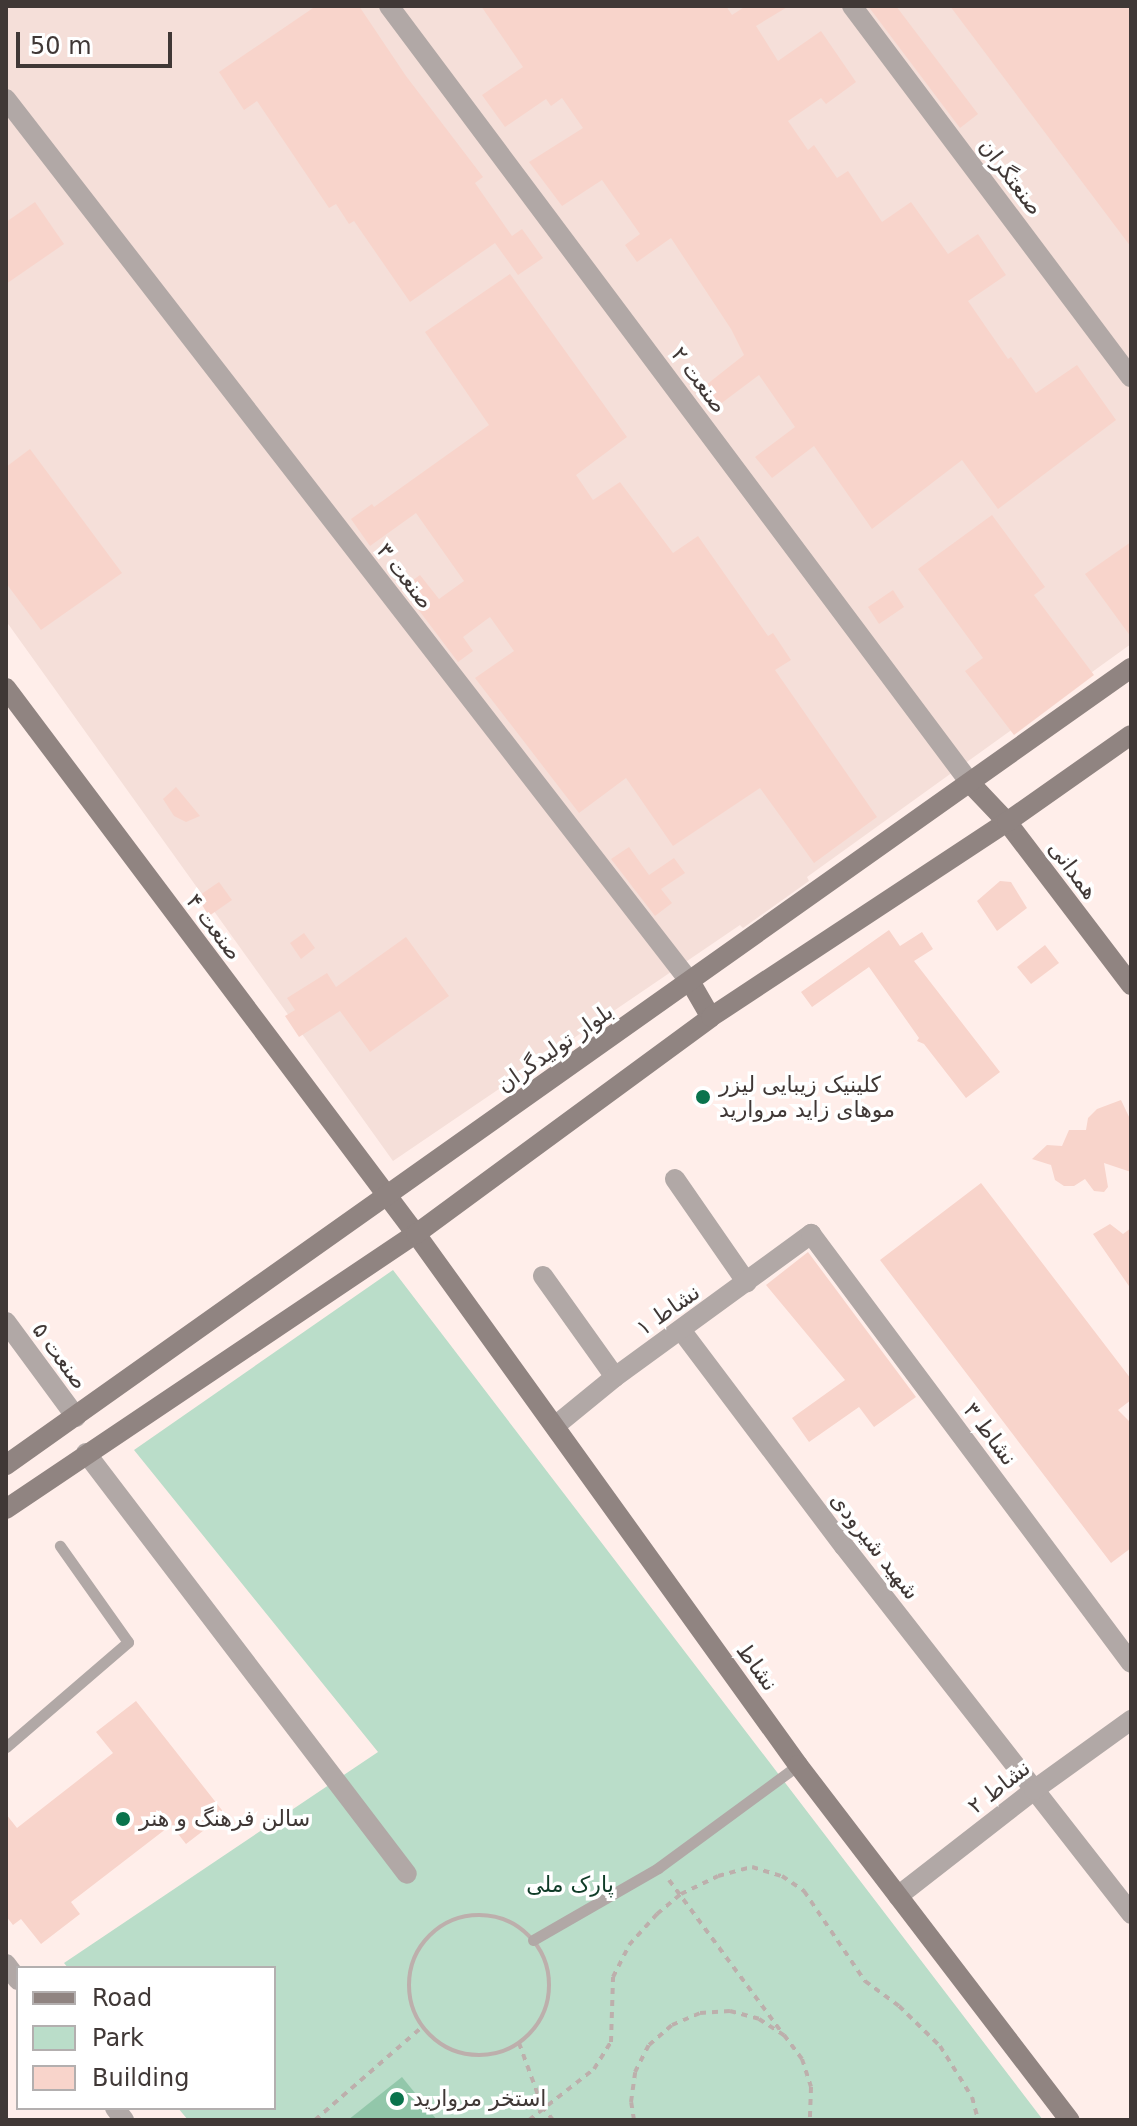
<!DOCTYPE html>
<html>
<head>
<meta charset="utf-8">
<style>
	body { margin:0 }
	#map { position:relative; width:1137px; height:2126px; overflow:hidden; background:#ffeeea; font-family:"DejaVu Sans",Cairo,sans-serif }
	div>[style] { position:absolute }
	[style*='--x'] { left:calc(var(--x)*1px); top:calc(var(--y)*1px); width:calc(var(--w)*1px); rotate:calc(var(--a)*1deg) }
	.built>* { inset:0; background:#f5dfd9 }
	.green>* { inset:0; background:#baddc9 }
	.water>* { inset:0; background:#92c7aa }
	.building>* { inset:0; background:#f8d4cb }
	.path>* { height:4px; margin-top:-2px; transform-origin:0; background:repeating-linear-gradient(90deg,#bdafac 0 6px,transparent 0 12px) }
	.path>.ring { margin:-2px; padding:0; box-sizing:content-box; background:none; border:4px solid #bdafac; border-radius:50% }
	.lane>* { height:11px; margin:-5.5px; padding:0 5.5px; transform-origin:5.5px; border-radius:5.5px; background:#b1a8a6 }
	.street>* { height:20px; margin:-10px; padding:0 10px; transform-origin:10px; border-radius:10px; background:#b1a8a6 }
	.secondary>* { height:20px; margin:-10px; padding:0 10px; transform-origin:10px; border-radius:10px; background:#908481 }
	.dots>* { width:22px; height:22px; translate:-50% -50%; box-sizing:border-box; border:4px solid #fff; border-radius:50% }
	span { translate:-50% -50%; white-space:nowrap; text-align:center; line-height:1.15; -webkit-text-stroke:7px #fff; paint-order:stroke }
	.street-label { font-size:22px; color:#403836 }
	.poi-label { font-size:22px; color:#403836 }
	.left { translate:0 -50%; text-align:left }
	.park-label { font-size:22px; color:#103c28 }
	.frame { position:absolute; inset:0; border:8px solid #403836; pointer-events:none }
	.legend { position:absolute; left:16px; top:1966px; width:260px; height:144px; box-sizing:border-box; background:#fff; border:2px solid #b3afaf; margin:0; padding:10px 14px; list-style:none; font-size:24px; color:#403836 }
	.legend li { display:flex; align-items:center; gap:16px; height:40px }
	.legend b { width:40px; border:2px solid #b3afaf }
	.scale { position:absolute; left:16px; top:32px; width:156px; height:36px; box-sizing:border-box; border:4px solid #403836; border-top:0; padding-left:10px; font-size:24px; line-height:28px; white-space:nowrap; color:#403836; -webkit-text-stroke:6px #fff; paint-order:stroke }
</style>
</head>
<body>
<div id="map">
	<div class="built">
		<i style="clip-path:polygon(6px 6px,1131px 6px,1131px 644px,807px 877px,809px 881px,743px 928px,740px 925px,393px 1161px,6px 621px)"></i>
	</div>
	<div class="green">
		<i style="clip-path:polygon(393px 1270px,1043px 2120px,188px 2120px,178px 2108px,274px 2108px,274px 1968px,68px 1968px,64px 1963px,378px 1752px,134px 1450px)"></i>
	</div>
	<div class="water">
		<i style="clip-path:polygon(402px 2077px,437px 2120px,348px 2120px)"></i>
	</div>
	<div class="building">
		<i style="clip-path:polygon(316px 6px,359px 6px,406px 76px,483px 177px,475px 183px,512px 236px,522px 229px,543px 258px,518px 275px,495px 243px,410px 302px,354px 221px,349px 224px,336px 204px,329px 208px,257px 101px,244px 110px,219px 72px)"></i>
		<i style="clip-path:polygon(481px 6px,726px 6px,732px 15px,746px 6px,789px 6px,756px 26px,778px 61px,821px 31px,856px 82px,826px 104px,821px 98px,788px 121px,808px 150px,814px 145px,837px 178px,848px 171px,882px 222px,911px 202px,948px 254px,978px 234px,1006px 275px,968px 301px,1008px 359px,1011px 357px,1036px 393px,1077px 365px,1116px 420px,998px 509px,962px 460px,872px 529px,814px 446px,772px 478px,755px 457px,795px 427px,759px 375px,719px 405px,706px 385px,744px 355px,731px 329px,671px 238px,637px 262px,625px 245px,640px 234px,602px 180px,562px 206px,529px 162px,583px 128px,562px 98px,551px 106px,546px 99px,505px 127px,482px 95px,523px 67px)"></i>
		<i style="clip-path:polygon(868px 6px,896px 6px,978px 114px,960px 128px)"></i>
		<i style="clip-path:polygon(950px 6px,1131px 6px,1131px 247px)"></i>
		<i style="clip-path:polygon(35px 202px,64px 244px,6px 284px,6px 222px)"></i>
		<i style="clip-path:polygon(510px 274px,627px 437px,576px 475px,593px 500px,620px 482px,673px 553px,698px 536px,768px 636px,773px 633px,791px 660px,775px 670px,877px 817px,814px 863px,760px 788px,673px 846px,626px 778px,579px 813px,475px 678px,514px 651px,490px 617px,463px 637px,473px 651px,458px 662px,402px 588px,420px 575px,439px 599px,464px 581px,416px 513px,370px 546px,351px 519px,372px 504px,374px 507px,489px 425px,425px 332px)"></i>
		<i style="clip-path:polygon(30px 449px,122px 573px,41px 630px,6px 583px,6px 467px)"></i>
		<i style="clip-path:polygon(992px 515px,1045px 587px,1034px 595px,1094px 675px,1014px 735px,965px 671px,983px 658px,918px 569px)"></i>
		<i style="clip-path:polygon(1131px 542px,1131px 637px,1085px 574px)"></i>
		<i style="clip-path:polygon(893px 590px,904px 607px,879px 624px,868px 607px)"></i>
		<i style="clip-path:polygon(176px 787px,200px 816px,186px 822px,174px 816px,163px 799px)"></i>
		<i style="clip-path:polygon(629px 847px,649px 875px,674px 858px,685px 873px,661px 889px,672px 903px,655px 916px,611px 859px)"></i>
		<i style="clip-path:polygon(1000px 881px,1011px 882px,1027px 908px,997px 931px,977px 901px)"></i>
		<i style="clip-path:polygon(219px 882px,232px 900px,209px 916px,197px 897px)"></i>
		<i style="clip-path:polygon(889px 930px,900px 946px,922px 932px,933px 949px,914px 961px,1000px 1072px,966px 1098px,924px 1044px,917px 1041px,919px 1038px,869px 967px,812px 1007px,801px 992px)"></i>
		<i style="clip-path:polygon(304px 933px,315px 948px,301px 959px,290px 943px)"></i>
		<i style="clip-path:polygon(406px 937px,449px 996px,370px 1052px,340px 1011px,299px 1037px,285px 1016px,295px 1010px,287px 998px,327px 973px,336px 987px)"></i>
		<i style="clip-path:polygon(1045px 945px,1059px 963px,1031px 984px,1017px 967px)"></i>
		<i style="clip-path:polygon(1121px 1100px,1131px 1121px,1131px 1172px,1104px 1163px,1108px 1187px,1104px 1192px,1094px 1191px,1085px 1179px,1074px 1186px,1064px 1186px,1055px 1180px,1051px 1165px,1032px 1159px,1047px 1145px,1062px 1146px,1069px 1130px,1086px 1130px,1088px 1118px,1097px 1109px)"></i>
		<i style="clip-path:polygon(981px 1183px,1131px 1379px,1131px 1400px,1118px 1410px,1131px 1423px,1131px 1548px,1111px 1563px,880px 1260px)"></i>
		<i style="clip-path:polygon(1110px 1224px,1123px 1234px,1131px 1228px,1131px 1289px,1093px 1234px)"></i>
		<i style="clip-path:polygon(808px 1252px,916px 1397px,874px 1427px,859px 1407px,809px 1442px,792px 1418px,845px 1380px,766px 1285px)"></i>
		<i style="clip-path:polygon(136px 1701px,225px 1814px,186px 1844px,171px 1825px,71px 1902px,80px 1914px,41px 1944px,21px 1919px,13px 1925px,6px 1916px,6px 1814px,17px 1828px,113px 1753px,96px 1732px)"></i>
	</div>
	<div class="path">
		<i style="--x:669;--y:1880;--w:187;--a:53.5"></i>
		<i class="ring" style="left:409px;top:1915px;width:136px;height:136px"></i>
		<i style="--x:519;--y:2043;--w:67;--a:69.9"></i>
		<i style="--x:542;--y:2106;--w:18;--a:52"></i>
		<i style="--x:315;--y:2120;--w:143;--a:-41"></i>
		<i style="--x:529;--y:2120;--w:83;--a:-38.1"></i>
		<i style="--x:594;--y:2069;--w:32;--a:-58"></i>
		<i style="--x:611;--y:2042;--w:65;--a:-88.2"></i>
		<i style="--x:613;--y:1977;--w:36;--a:-63"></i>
		<i style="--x:629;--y:1945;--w:42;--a:-47.9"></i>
		<i style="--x:657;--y:1914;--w:31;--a:-40"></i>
		<i style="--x:681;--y:1894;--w:41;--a:-25.9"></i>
		<i style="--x:718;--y:1876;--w:35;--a:-15"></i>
		<i style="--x:752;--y:1867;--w:31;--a:17"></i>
		<i style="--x:782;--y:1876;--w:27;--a:34"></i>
		<i style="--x:804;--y:1891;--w:109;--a:55.9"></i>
		<i style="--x:865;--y:1981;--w:42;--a:36.3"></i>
		<i style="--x:899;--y:2006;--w:57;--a:44.3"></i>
		<i style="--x:940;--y:2046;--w:60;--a:57.9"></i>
		<i style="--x:972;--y:2097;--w:24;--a:75"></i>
		<i style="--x:634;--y:2120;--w:18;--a:-99"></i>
		<i style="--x:631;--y:2102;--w:30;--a:-82"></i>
		<i style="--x:635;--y:2072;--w:30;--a:-63"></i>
		<i style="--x:649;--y:2045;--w:30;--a:-41"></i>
		<i style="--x:672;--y:2025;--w:30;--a:-23"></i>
		<i style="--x:700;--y:2013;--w:30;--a:-4"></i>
		<i style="--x:730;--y:2011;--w:30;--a:15"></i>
		<i style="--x:759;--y:2019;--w:30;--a:33"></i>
		<i style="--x:784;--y:2035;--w:30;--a:53"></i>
		<i style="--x:802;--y:2059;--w:29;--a:72"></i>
		<i style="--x:811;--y:2087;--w:33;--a:92"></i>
	</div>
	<div class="lane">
		<i style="--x:6;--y:1747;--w:161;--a:-40.7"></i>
		<i style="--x:128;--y:1642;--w:118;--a:-125.3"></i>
		<i style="--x:533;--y:1940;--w:144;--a:-29.9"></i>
		<i style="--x:658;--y:1868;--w:174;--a:-36.3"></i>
	</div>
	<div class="street">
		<i style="--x:389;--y:6;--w:970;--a:53.21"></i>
		<i style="--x:852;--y:6;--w:464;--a:53.1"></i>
		<i style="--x:6;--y:99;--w:1118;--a:52.23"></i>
		<i style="--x:675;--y:1179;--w:126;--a:55.3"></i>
		<i style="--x:543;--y:1276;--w:124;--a:54.5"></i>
		<i style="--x:6;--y:1322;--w:118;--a:53.6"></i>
		<i style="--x:681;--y:1330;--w:271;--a:53"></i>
		<i style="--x:844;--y:1546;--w:467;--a:52"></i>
		<i style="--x:555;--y:1426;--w:77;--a:-39.2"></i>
		<i style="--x:615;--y:1377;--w:243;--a:-36.1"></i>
		<i style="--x:811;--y:1234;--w:535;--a:53.28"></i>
		<i style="--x:86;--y:1453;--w:529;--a:52.68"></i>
		<i style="--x:898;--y:1896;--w:172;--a:-37.9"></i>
		<i style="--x:1034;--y:1790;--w:120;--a:-35.8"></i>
		<i style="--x:6;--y:1964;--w:20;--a:53"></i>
		<i style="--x:115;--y:2108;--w:15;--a:53"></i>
	</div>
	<div class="secondary">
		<i style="--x:6;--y:688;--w:683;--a:53.1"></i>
		<i style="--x:416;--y:1234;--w:654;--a:54.27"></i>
		<i style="--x:798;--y:1765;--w:447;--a:52.6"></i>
		<i style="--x:970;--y:783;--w:54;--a:46.5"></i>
		<i style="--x:1007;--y:822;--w:205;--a:52.7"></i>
		<i style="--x:691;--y:983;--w:39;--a:60"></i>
		<i style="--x:6;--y:1465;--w:1379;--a:-35.32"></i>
		<i style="--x:6;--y:1509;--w:494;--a:-33.9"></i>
		<i style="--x:416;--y:1234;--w:366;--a:-36.3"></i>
		<i style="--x:711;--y:1017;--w:354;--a:-33.4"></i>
		<i style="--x:1007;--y:822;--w:151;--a:-35.1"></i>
	</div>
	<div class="dots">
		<i style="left:703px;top:1097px;background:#0a734c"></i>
		<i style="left:123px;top:1819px;background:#0a734c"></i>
		<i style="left:397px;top:2099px;background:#0a734c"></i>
	</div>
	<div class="street-label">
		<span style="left:1011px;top:177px;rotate:53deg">صنعتگران</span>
		<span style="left:699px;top:380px;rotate:53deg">صنعت ۲</span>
		<span style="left:405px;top:576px;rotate:52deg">صنعت ۳</span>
		<span style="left:1073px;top:870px;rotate:53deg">همدانی</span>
		<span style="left:214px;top:927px;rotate:53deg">صنعت ۴</span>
		<span style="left:555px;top:1048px;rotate:-35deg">بلوار تولیدگران</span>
		<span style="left:668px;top:1310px;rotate:-35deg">نشاط ۱</span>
		<span style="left:60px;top:1356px;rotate:54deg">صنعت ۵</span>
		<span style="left:990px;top:1434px;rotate:53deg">نشاط ۳</span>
		<span style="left:875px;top:1546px;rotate:52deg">شهید شیرودی</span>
		<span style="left:757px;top:1667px;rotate:54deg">نشاط</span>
		<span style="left:999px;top:1787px;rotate:-38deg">نشاط ۲</span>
	</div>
	<div class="poi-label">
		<span class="left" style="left:719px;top:1097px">کلینیک زیبایی لیزر<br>موهای زاید مروارید</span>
		<span class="left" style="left:139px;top:1819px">سالن فرهنگ و هنر</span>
		<span class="left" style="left:413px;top:2099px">استخر مروارید</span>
	</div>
	<div class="park-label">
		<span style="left:570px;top:1885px">پارک ملی</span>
	</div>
	<div class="frame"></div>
	<ul class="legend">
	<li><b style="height:10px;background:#908481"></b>Road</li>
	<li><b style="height:22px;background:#baddc9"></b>Park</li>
	<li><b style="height:22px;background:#f8d4cb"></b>Building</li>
	</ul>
	<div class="scale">50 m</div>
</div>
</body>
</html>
